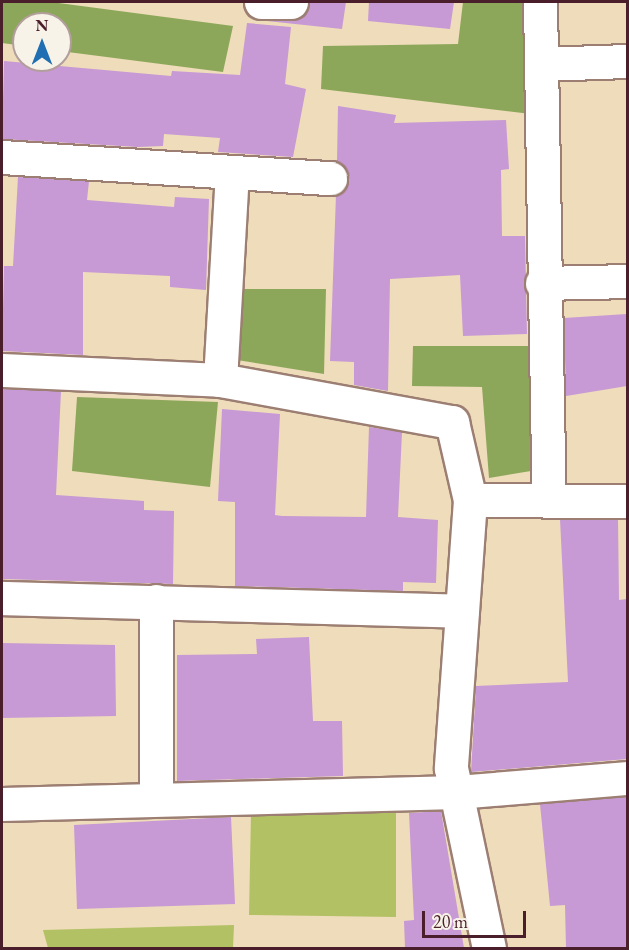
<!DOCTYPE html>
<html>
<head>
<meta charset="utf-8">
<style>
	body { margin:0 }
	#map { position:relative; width:629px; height:950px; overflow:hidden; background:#eedcba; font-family:"EB Garamond",serif }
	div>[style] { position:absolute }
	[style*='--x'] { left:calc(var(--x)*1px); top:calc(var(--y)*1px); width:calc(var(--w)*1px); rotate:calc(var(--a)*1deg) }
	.green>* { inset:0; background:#b2c164 }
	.forest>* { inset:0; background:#8da75a }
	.building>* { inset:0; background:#c799d5 }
	.roads { filter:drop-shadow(2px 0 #9c7e72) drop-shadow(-2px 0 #9c7e72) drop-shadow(0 2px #9c7e72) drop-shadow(0 -2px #9c7e72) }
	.minor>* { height:33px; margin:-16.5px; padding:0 16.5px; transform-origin:16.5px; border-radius:16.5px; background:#fff }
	span { translate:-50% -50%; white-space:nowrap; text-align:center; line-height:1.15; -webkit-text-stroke:4.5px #f7f3e8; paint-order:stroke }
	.frame { position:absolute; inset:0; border:3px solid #4a1f2b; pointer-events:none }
	.north { position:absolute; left:12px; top:12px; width:60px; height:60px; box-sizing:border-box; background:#f7f3e8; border:2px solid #b29e9c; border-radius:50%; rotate:0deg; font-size:16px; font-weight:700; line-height:24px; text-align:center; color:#4a1f2b }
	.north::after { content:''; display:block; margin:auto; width:21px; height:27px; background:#1f6fb2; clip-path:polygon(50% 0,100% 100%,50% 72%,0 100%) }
	.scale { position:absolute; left:422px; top:911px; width:104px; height:27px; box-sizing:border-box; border:3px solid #4a1f2b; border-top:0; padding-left:8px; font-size:18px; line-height:21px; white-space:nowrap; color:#4a1f2b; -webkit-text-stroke:4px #f7f3e8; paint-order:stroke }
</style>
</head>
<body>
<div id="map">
	<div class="green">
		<i style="clip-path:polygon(396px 808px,396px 917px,249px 915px,251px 813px)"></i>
		<i style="clip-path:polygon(234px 925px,233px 948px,48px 948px,43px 930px)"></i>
	</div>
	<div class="forest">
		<i style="clip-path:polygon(2px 2px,51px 2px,233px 26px,223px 72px,60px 51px,60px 24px,24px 24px,24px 46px,2px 43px)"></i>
		<i style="clip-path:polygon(463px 2px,529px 2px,531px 114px,321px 89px,323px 46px,458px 44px)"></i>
		<i style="clip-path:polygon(241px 289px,326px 289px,324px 374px,237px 360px)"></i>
		<i style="clip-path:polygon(413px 346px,534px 346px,537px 470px,489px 478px,482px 387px,412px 386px)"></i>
		<i style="clip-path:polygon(77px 397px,218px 402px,210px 487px,72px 471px)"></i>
	</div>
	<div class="building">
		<i style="clip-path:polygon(310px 2px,346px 2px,342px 29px,267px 21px,300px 18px)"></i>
		<i style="clip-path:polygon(369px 2px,454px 2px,450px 29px,368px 21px)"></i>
		<i style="clip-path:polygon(247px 23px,291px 27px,285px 84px,306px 89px,293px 157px,218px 152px,220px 138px,164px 134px,163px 146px,138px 147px,2px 139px,4px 61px,171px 76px,172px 71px,240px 75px)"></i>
		<i style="clip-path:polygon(338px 106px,396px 115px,394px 123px,506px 120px,509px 169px,501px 170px,502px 236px,525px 236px,527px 334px,463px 336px,460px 275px,390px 279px,388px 391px,354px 385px,354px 362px,330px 361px,336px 195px,349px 179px,337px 161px)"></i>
		<i style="clip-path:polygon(18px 177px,89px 181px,87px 200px,174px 207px,175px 197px,209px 199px,206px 290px,170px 287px,170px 276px,83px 272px,83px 355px,2px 351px,4px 266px,13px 266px)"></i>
		<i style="clip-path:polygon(627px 314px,627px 386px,566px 396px,564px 318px)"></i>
		<i style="clip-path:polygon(2px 389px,61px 391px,56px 495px,144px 501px,144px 510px,174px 511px,173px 584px,2px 579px)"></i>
		<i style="clip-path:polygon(222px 409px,280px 414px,275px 515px,282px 516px,366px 517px,369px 427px,402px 432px,398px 517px,438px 520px,436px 583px,403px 582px,403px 591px,235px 586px,235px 502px,218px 501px)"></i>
		<i style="clip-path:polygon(560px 519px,618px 520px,619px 600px,627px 599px,627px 759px,471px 772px,476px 686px,568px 682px)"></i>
		<i style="clip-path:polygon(309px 637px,313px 721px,342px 721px,343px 776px,177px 781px,177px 655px,257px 654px,256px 639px)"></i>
		<i style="clip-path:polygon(2px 643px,115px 645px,116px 716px,2px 718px)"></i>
		<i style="clip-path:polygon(627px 797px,627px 948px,566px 948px,565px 905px,550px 906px,540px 804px)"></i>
		<i style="clip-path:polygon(441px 811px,464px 948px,405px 948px,404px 921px,414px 920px,409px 813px)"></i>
		<i style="clip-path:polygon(231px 817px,235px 904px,77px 909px,74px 825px)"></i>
	</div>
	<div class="roads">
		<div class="minor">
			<i style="--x:261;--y:2;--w:30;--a:0"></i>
			<i style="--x:540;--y:2;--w:498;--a:89"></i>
			<i style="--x:541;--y:64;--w:87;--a:-2"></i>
			<i style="--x:2;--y:157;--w:329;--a:3.7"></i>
			<i style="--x:542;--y:283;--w:86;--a:-1.3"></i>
			<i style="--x:2;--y:370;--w:218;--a:2.6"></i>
			<i style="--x:220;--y:380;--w:236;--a:10.3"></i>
			<i style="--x:452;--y:422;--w:80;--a:77"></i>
			<i style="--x:470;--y:500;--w:269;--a:94.1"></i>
			<i style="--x:451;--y:768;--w:184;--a:78.1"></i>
			<i style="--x:220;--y:380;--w:207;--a:-86.7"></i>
			<i style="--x:470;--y:500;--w:158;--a:0.4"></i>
			<i style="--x:2;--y:598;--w:460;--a:1.6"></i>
			<i style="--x:156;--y:601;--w:198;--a:90"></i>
			<i style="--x:2;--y:804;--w:455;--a:-1.5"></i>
			<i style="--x:457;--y:792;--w:172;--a:-4.7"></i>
		</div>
	</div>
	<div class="frame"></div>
	<div class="north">N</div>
	<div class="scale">20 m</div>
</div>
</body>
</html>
